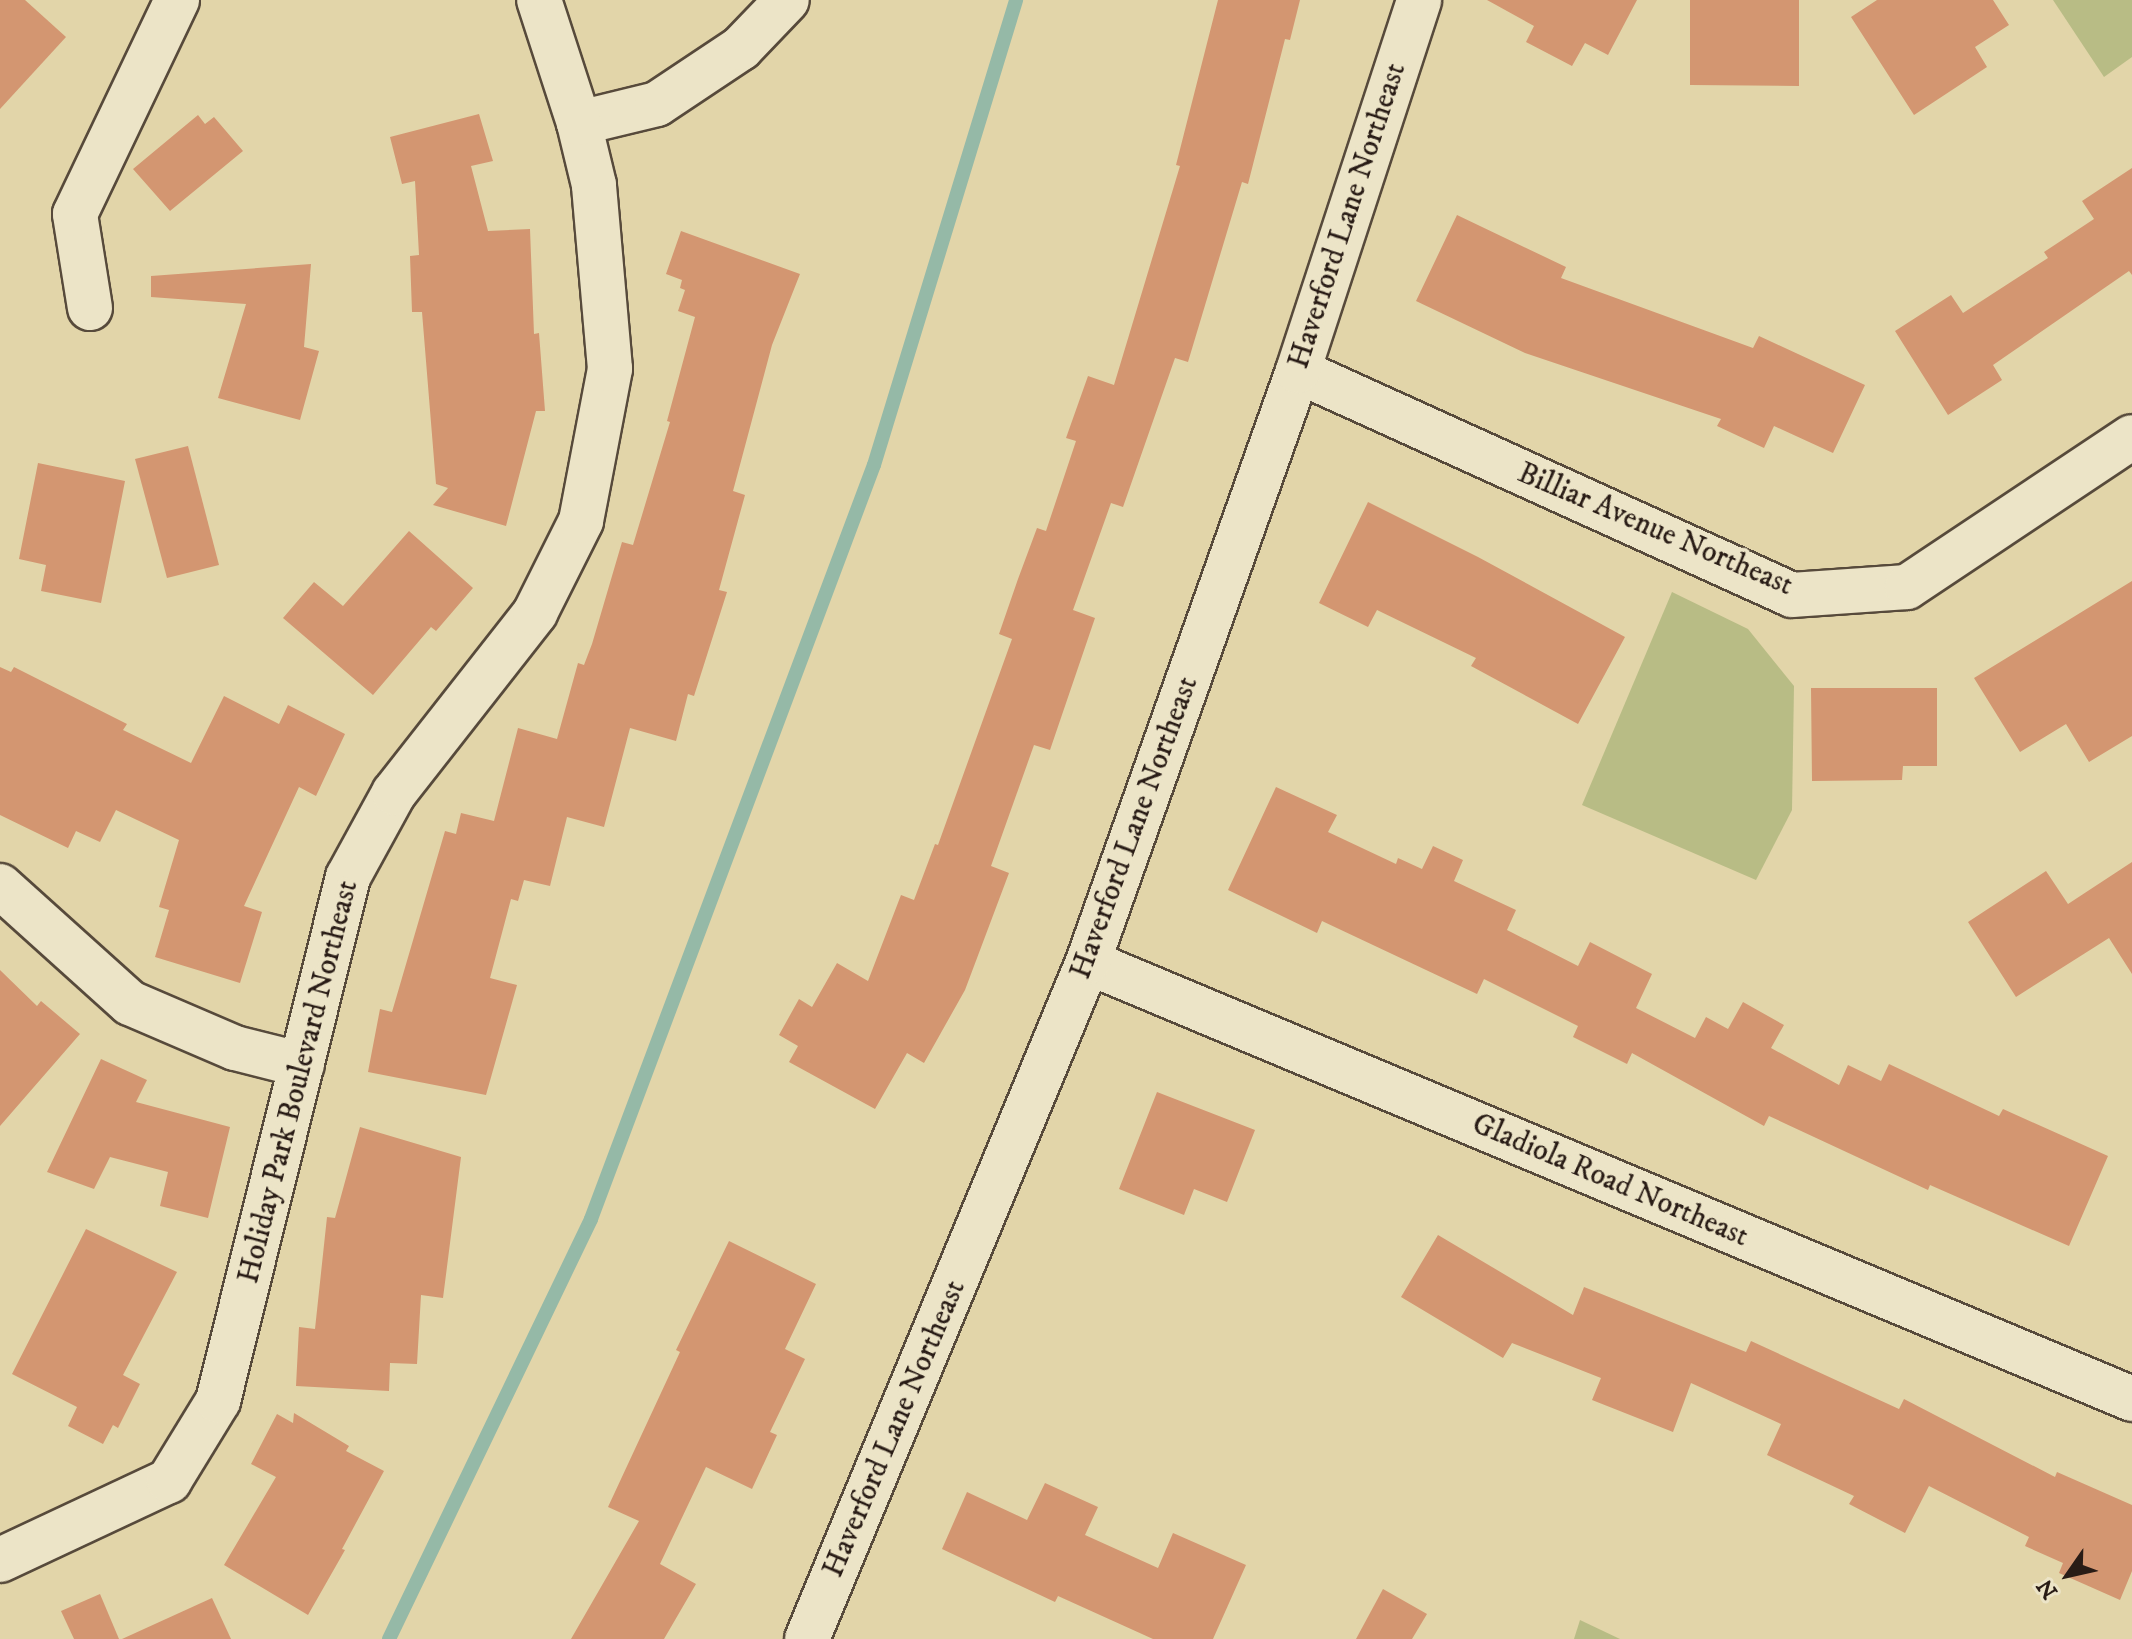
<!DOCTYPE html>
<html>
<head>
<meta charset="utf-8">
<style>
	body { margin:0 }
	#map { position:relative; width:2132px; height:1639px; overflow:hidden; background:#e2d5a9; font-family:"IM FELL DW Pica",serif }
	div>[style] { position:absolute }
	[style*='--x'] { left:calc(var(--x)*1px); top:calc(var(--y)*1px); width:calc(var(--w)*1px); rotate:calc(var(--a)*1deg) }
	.green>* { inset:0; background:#b8bc85 }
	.stream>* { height:14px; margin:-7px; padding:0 7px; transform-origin:7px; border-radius:7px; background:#95b9a7 }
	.building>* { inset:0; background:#d39671 }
	.roads { filter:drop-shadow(2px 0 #574a3b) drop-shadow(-2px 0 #574a3b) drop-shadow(0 2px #574a3b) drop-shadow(0 -2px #574a3b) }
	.minor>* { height:44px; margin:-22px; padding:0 22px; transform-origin:22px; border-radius:22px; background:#ece4c7 }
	span { translate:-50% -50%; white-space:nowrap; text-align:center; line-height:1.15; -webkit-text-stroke:8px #ece4c7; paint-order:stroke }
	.street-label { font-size:30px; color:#291c16 }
	.north { position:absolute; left:2028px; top:1535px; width:80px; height:80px; -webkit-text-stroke:6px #ece4c7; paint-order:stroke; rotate:236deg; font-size:22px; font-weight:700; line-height:32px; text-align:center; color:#291c16 }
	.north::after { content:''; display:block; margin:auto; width:28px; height:36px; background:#291c16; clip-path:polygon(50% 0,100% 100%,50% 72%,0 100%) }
</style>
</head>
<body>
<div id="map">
	<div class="green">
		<i style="clip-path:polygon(2053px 0,2132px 0,2132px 57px,2104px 77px)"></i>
		<i style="clip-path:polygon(1672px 592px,1748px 629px,1794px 686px,1792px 810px,1756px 880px,1582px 805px)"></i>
		<i style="clip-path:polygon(1580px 1620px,1620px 1639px,1574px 1639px)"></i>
	</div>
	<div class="stream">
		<i style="--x:389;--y:1639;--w:466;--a:-64.3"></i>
		<i style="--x:591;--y:1219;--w:805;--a:-69.43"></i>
		<i style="--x:874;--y:465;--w:486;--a:-73"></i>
	</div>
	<div class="building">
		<i style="clip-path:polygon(0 0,25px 0,66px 37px,0 109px)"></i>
		<i style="clip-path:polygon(1218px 0,1300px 0,1290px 40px,1285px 39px,1248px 184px,1242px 182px,1188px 362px,1175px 358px,1123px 507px,1111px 503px,1073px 610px,1095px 618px,1050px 750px,1034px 745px,991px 866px,1009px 873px,965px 990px,924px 1063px,907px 1053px,875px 1109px,789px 1062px,798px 1046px,779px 1035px,799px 999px,812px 1007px,837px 963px,868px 981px,901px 895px,914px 900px,935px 844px,938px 845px,1012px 639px,999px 634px,1018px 579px,1037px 528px,1046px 531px,1076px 441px,1066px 438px,1088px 376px,1114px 385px,1180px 166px,1176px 165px)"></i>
		<i style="clip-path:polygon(1487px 0,1637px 0,1608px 55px,1585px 43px,1572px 66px,1526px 42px,1534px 26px)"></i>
		<i style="clip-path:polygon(1690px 0,1799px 0,1799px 86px,1690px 85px)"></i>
		<i style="clip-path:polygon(1877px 0,1993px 0,2009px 25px,1975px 47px,1987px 67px,1914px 115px,1851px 17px)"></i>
		<i style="clip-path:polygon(479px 114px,493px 161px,471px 166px,488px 231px,530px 229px,534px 334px,539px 333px,545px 411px,536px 411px,506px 526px,433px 505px,448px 488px,436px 484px,422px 312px,412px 312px,410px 256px,419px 255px,415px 181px,402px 184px,390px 137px)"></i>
		<i style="clip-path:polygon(198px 115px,205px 124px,214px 117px,243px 151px,170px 211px,133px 169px)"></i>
		<i style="clip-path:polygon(2132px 168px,2132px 275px,2129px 271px,1993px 365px,2002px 380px,1948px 415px,1895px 331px,1951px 295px,1963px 313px,2048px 258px,2044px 252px,2094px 219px,2082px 201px)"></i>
		<i style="clip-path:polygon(1457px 215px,1566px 267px,1561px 278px,1753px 348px,1759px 336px,1865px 385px,1833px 453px,1774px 426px,1764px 448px,1717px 426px,1721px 419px,1525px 353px,1416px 301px)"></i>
		<i style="clip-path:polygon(681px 231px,800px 274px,772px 345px,733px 491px,745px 495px,719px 590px,727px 592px,694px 696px,688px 694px,676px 741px,630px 728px,604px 827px,567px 817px,550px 886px,524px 880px,518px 901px,511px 899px,490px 978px,517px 985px,486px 1095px,368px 1072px,380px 1009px,392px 1012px,445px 831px,456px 834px,461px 813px,494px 821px,518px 728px,557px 739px,578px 663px,584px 665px,592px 644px,622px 542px,633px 545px,670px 422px,667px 421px,695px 317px,678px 311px,685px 290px,680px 288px,682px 280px,666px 274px)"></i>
		<i style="clip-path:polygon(311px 264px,304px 347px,319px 351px,300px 420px,218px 398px,246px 304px,151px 297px,151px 276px)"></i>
		<i style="clip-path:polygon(188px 446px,219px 565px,167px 578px,135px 459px)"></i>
		<i style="clip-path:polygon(38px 463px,125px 481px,101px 603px,41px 591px,46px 565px,19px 559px)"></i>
		<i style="clip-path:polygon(1368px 502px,1478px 557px,1625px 637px,1578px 724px,1471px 666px,1476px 658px,1377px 610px,1368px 627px,1319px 603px)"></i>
		<i style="clip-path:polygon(409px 531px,473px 588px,436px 631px,431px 627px,373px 695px,283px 618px,314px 582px,343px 606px)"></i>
		<i style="clip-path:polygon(2132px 581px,2132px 736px,2089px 762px,2066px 724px,2020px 752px,1974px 678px)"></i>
		<i style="clip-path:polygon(0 667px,11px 672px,14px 667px,127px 724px,123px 730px,191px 763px,224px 696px,279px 724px,288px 705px,345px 734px,316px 796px,299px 787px,244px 906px,262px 912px,240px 983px,155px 957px,169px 910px,159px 907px,179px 840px,116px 810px,100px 842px,76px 831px,68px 848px,0 815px)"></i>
		<i style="clip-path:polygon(1811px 688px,1937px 688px,1937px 766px,1903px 766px,1902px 780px,1812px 781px)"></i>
		<i style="clip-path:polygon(1276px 787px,1337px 815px,1328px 832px,1396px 864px,1398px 858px,1422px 869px,1433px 846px,1463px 860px,1454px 881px,1516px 910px,1507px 930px,1578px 966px,1590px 942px,1652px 974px,1636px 1008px,1695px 1038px,1706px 1017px,1728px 1029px,1743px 1002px,1784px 1025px,1771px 1048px,1839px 1085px,1848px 1065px,1881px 1081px,1889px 1064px,1999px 1116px,2003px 1109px,2108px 1156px,2069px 1246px,1930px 1185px,1928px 1190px,1769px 1116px,1764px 1126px,1632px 1053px,1627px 1064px,1573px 1037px,1578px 1026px,1484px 979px,1477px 994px,1322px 921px,1317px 933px,1228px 890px)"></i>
		<i style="clip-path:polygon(2132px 862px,2132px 974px,2109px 938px,2016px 997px,1968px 922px,2046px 871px,2068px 904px)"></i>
		<i style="clip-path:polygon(0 970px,37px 1006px,41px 1001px,80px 1034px,0 1126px)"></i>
		<i style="clip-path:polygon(101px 1059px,147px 1080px,136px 1102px,230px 1127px,208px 1218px,160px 1206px,168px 1172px,110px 1157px,94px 1189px,47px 1172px)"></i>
		<i style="clip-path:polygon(1157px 1092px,1255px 1130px,1227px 1202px,1194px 1189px,1184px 1215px,1119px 1189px)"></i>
		<i style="clip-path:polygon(360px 1127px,461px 1157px,443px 1298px,421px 1295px,417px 1364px,390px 1363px,389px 1391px,296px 1386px,299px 1327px,315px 1329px,327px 1217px,335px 1218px)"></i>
		<i style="clip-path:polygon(86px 1229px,177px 1272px,123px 1375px,140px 1384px,118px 1428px,113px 1425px,103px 1444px,68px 1426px,77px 1407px,12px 1374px)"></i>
		<i style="clip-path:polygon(1438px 1235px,1573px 1315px,1584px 1287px,1746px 1352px,1751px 1341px,1899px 1409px,1904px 1399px,2055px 1477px,2057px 1472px,2132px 1505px,2132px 1571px,2120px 1600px,2059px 1573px,2063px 1563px,2025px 1546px,2029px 1537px,1929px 1486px,1905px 1533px,1849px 1504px,1854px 1496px,1767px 1455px,1781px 1424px,1691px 1383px,1673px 1432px,1592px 1400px,1601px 1378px,1512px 1343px,1503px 1358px,1401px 1297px)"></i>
		<i style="clip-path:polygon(729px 1241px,816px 1284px,785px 1349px,805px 1359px,770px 1432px,777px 1435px,752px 1489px,706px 1467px,660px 1564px,696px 1584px,664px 1639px,571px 1639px,639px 1521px,608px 1507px,680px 1352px,676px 1350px)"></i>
		<i style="clip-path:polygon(294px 1413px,349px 1446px,346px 1451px,384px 1471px,342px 1549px,345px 1550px,308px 1615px,224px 1565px,276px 1477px,251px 1464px,277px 1414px,293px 1423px)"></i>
		<i style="clip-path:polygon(1045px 1483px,1098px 1507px,1085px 1535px,1158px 1568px,1173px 1533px,1246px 1565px,1213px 1639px,1153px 1639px,1058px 1596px,1055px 1602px,942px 1549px,967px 1492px,1027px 1520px)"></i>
		<i style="clip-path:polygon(1383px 1589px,1427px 1614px,1412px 1639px,1356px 1639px)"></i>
		<i style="clip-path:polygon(100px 1594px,119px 1639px,74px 1639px,61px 1611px)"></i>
		<i style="clip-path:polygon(212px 1598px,231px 1639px,122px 1639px)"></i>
	</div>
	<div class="roads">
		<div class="minor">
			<i style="--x:579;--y:123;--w:80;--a:-13.7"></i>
			<i style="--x:657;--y:104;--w:101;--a:-33.7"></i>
			<i style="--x:741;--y:48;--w:66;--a:-46.2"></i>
			<i style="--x:90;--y:308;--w:95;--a:-99.1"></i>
			<i style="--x:75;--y:214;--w:237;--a:-64.5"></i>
			<i style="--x:1298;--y:371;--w:542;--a:24.39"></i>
			<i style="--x:1792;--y:595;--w:115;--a:-4"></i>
			<i style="--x:1907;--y:587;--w:270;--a:-33.7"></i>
			<i style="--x:0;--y:886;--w:175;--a:42"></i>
			<i style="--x:130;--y:1003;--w:114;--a:23.2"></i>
			<i style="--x:235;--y:1048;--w:69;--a:14.2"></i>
			<i style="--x:1088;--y:962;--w:1132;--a:22.71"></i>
			<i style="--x:0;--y:1560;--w:187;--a:-25.1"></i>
			<i style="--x:169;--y:1481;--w:94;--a:-58.5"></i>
			<i style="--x:218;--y:1401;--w:540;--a:-76.07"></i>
			<i style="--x:348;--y:877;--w:96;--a:-61.3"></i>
			<i style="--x:394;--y:793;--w:229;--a:-51.9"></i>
			<i style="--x:535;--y:613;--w:103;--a:-63.4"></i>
			<i style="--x:581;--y:521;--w:155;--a:-79.2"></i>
			<i style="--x:610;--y:369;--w:185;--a:-95"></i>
			<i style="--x:594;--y:185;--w:64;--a:-103.6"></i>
			<i style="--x:579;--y:123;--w:129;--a:-108"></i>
			<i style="--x:807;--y:1639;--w:733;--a:-67.46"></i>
			<i style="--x:1088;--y:962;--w:627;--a:-70.44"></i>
			<i style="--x:1298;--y:371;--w:390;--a:-71.9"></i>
		</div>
	</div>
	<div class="street-label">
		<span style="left:1348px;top:216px;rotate:-72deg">Haverford Lane Northeast</span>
		<span style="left:1655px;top:530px;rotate:23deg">Billiar Avenue Northeast</span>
		<span style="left:1135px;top:828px;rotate:-70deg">Haverford Lane Northeast</span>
		<span style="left:299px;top:1082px;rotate:-76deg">Holiday Park Boulevard Northeast</span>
		<span style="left:1610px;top:1181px;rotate:23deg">Gladiola Road Northeast</span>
		<span style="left:895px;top:1429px;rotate:-67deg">Haverford Lane Northeast</span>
	</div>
	<div class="north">N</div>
</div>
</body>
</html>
